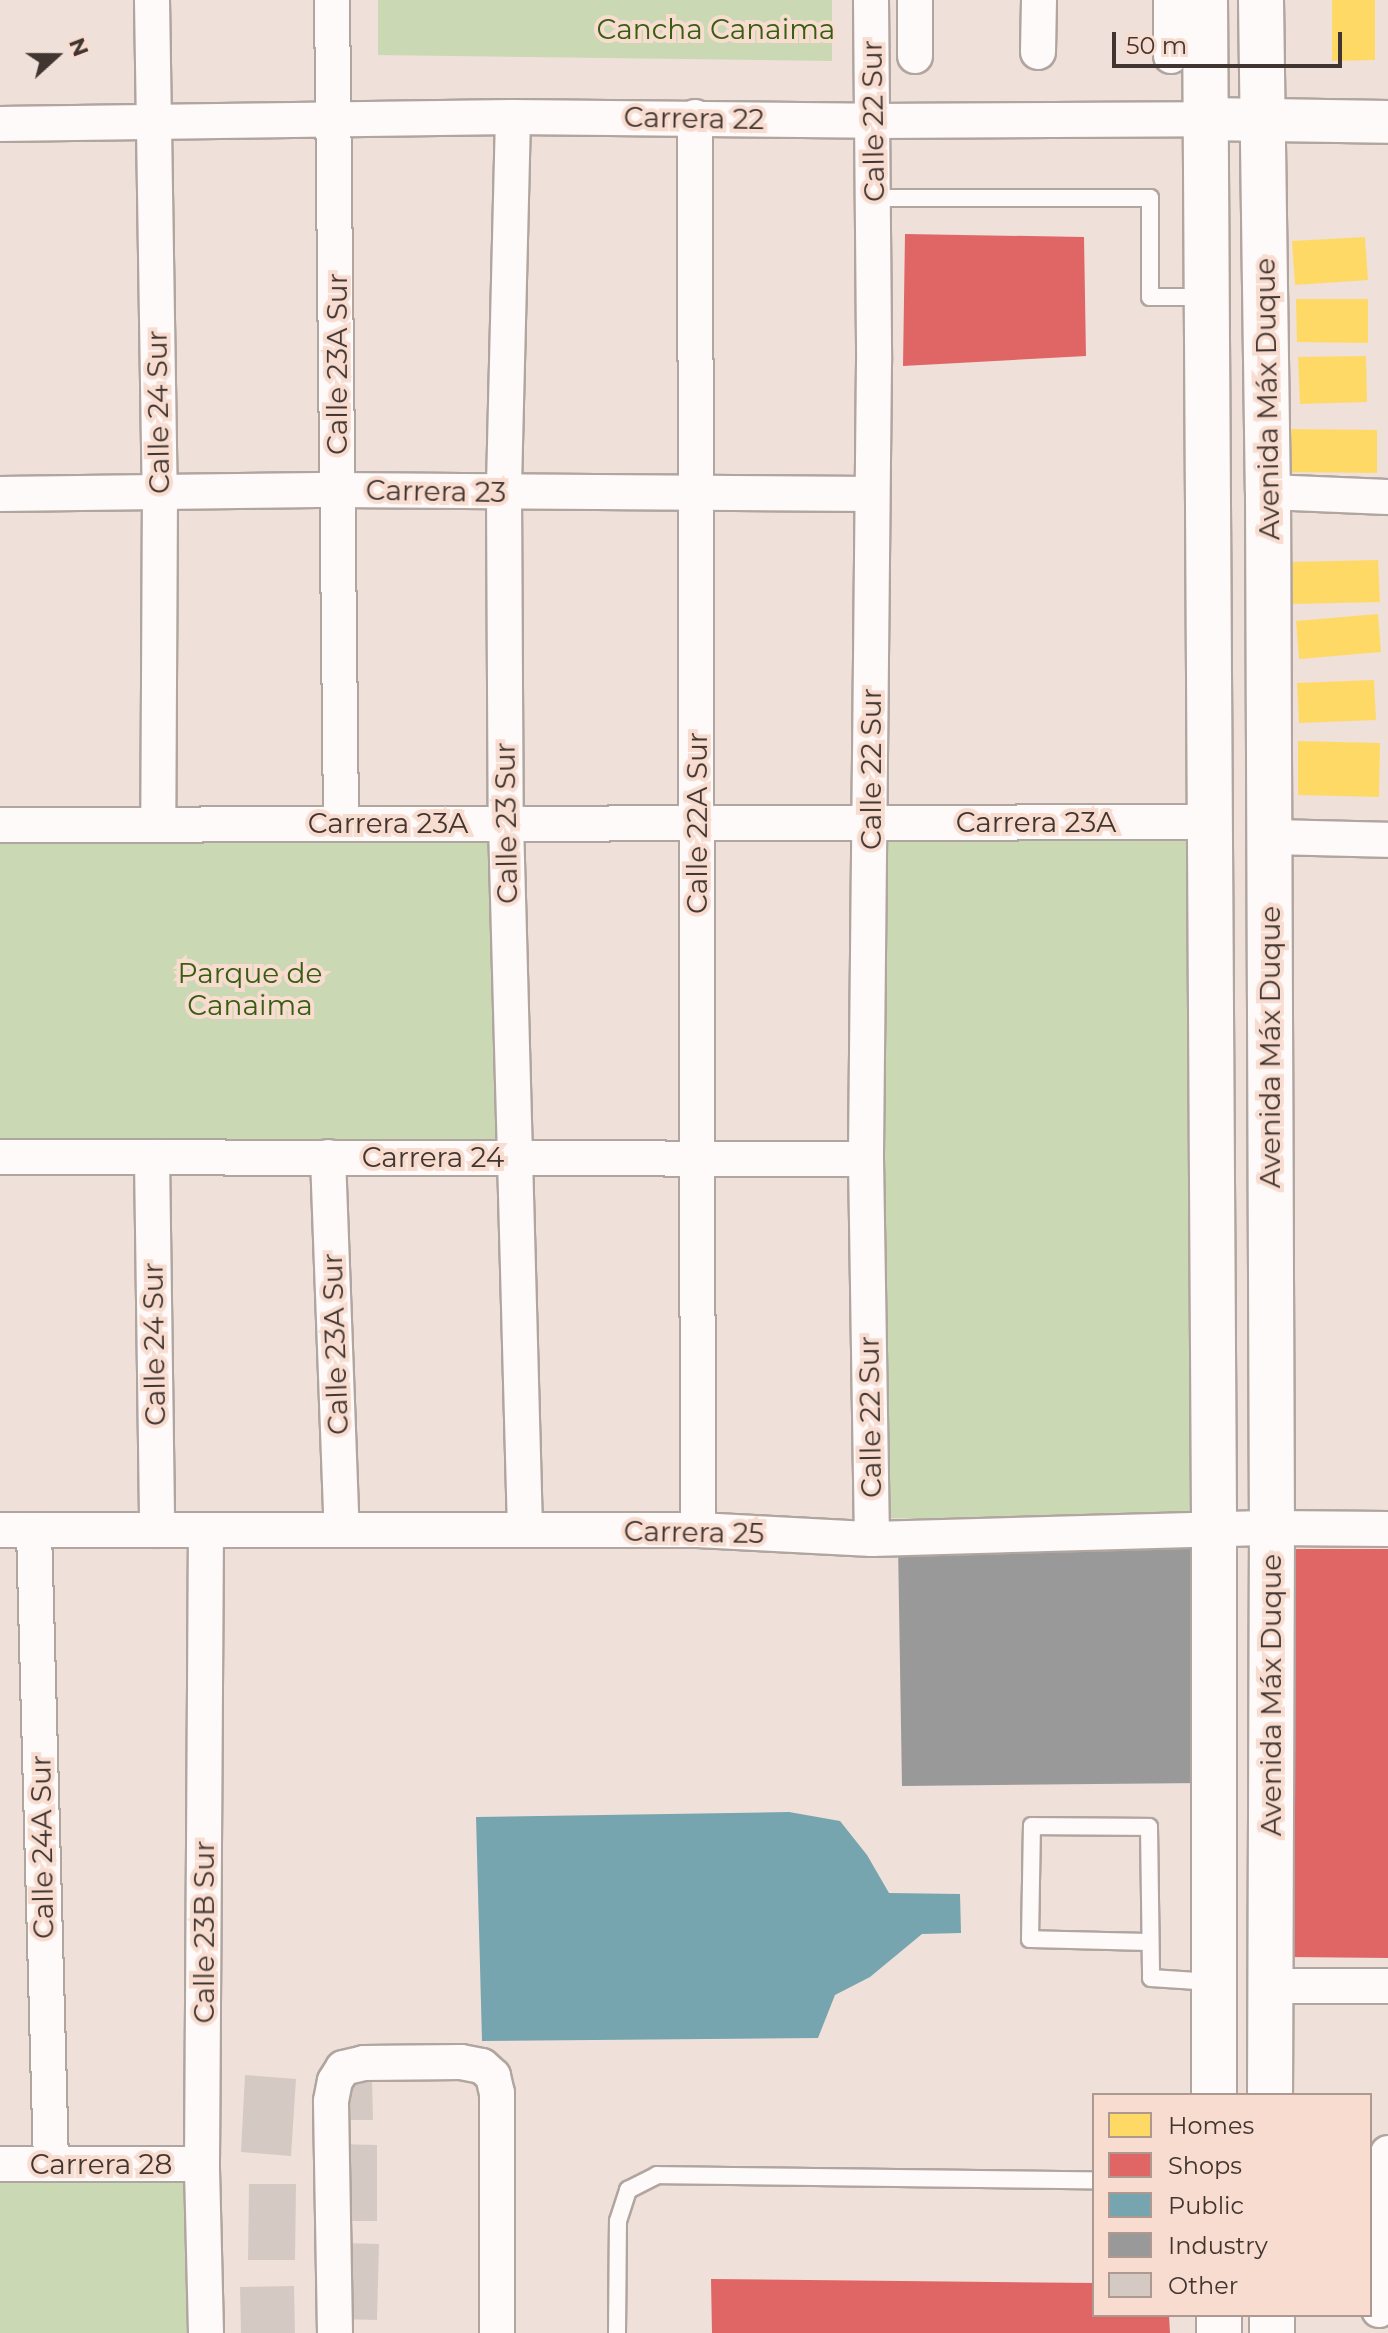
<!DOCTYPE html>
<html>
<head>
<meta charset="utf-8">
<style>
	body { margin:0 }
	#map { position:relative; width:1388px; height:2333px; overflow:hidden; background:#efe0d9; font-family:Montserrat,sans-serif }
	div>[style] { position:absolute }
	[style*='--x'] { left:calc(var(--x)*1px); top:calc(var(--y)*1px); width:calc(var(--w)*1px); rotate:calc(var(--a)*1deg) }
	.green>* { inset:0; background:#cad8b4 }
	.homes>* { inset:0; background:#ffd966 }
	.shops>* { inset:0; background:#e06666 }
	.public>* { inset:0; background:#76a5af }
	.industry>* { inset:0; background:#999 }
	.building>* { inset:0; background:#d5c9c4 }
	.roads { filter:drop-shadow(2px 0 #b1a5a0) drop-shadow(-2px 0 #b1a5a0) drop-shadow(0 2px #b1a5a0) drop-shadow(0 -2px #b1a5a0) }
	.service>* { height:16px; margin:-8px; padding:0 8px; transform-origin:8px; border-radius:8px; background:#fdfaf9 }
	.minor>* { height:34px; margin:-17px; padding:0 17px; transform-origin:17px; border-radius:17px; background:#fdfaf9 }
	.tertiary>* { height:42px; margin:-21px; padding:0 21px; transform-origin:21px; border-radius:21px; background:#fdfaf9 }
	.secondary>* { height:44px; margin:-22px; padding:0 22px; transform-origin:22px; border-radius:22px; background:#fdfaf9 }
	span { translate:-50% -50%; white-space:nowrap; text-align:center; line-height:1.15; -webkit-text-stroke:8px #f8dcd0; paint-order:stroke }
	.park-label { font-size:28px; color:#365e10 }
	.street-label { font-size:28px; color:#403530 }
	.legend { position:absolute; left:1092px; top:2093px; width:280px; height:224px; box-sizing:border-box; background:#f8dcd0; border:2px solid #ae9990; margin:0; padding:10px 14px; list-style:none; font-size:24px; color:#403530 }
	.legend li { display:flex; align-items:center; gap:16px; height:40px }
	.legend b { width:40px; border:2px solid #ae9990 }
	.north { position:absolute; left:16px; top:16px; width:80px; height:80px; -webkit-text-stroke:6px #f8dcd0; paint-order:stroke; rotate:69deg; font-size:22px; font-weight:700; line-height:32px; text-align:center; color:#403530 }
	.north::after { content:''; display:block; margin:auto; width:28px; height:36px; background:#403530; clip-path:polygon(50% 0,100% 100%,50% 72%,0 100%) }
	.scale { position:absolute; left:1112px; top:32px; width:230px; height:36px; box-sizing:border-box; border:4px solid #403530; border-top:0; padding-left:10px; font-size:24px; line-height:28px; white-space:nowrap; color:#403530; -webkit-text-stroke:6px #f8dcd0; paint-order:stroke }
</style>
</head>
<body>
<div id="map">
	<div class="green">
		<i style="clip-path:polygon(378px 0,832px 0,832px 61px,378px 55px)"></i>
		<i style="clip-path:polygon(494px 829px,500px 1149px,0 1149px,0 831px)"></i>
		<i style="clip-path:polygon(882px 834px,1203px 837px,1209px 1523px,878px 1518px)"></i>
		<i style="clip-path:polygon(184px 2172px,187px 2333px,0 2333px,0 2174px)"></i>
	</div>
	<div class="homes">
		<i style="clip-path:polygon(1332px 0,1375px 0,1375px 60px,1332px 61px)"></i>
		<i style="clip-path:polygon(1365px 237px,1368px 280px,1295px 285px,1292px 241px)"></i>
		<i style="clip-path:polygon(1296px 299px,1368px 299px,1368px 343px,1297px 342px)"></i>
		<i style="clip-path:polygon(1366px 356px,1367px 402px,1300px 404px,1298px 357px)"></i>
		<i style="clip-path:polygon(1288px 429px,1377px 430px,1377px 473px,1288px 472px)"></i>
		<i style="clip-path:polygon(1378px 560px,1380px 602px,1292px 604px,1290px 562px)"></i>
		<i style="clip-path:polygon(1378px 614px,1381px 652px,1299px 659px,1296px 621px)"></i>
		<i style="clip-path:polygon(1374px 680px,1376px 720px,1299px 723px,1297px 683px)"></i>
		<i style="clip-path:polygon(1298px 741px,1380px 743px,1379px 797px,1298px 795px)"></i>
	</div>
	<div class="shops">
		<i style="clip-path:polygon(905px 234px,1084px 237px,1086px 356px,903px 366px)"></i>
		<i style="clip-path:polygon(1293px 1549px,1388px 1549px,1388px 1958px,1290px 1957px)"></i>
		<i style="clip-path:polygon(711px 2279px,1094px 2283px,1094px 2315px,1169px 2315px,1170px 2333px,712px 2333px)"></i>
	</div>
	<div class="public">
		<i style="clip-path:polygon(789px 1812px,840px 1821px,867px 1855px,889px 1893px,960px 1894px,961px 1933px,922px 1934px,870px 1977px,835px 1995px,818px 2038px,482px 2041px,476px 1817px)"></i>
	</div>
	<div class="industry">
		<i style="clip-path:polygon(898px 1545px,1202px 1548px,1203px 1783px,902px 1786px)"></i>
	</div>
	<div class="building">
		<i style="clip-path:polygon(245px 2075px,296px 2079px,291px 2156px,241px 2152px)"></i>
		<i style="clip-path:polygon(339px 2079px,372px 2079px,373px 2120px,339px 2120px)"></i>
		<i style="clip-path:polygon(337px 2144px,377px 2145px,377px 2221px,337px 2221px)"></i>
		<i style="clip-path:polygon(249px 2184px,296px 2184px,295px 2260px,248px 2260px)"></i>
		<i style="clip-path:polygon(341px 2243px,379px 2244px,377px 2320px,339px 2319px)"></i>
		<i style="clip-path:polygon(294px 2286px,295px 2333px,241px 2333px,240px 2287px)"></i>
	</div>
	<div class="roads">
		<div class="service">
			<i style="--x:873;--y:198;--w:277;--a:0"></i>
			<i style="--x:1150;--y:198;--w:99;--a:90"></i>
			<i style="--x:1150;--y:297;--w:54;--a:0"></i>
			<i style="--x:1150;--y:1942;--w:120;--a:-178.6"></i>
			<i style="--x:1030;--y:1939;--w:113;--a:-89"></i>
			<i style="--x:1032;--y:1826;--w:117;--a:0.5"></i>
			<i style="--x:1149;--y:1827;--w:151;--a:89.2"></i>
			<i style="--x:1151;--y:1978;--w:61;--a:3.8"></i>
			<i style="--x:617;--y:2333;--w:112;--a:-89.5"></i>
			<i style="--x:618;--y:2221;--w:33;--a:-72"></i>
			<i style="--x:628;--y:2190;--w:33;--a:-27"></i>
			<i style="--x:657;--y:2175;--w:437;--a:0.7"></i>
		</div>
		<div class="minor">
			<i style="--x:152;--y:0;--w:492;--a:89.1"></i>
			<i style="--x:160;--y:492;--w:332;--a:90.3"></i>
			<i style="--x:332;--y:0;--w:823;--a:89.37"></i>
			<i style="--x:871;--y:0;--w:362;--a:89.5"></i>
			<i style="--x:874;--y:362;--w:797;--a:90.58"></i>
			<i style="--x:866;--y:1159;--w:380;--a:89.1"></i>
			<i style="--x:1038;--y:52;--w:52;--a:-88.9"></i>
			<i style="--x:915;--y:56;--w:56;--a:-90"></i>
			<i style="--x:1171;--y:56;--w:56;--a:-90"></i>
			<i style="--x:513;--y:117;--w:376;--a:91.4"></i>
			<i style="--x:504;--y:493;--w:330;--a:89.7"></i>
			<i style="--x:506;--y:823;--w:706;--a:88.46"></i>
			<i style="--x:695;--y:117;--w:1413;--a:89.88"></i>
			<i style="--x:0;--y:124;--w:513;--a:-0.78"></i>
			<i style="--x:513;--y:117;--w:360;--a:0.6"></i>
			<i style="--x:873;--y:121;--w:332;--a:-0.3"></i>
			<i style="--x:1268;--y:492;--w:120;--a:2.4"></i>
			<i style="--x:0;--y:494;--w:338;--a:-0.7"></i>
			<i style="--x:338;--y:490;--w:534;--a:0.43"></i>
			<i style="--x:0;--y:825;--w:1209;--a:-0.14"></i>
			<i style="--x:1269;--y:837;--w:119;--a:1.4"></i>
			<i style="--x:0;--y:1157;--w:866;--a:0.13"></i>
			<i style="--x:152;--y:1157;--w:373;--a:89.2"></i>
			<i style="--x:328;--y:1157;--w:373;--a:87.9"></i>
			<i style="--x:0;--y:1530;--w:698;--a:0"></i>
			<i style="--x:698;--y:1530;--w:174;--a:3"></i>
			<i style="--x:872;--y:1539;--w:400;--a:-1.6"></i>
			<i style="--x:1272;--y:1528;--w:116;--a:0.5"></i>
			<i style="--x:34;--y:1531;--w:632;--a:88.46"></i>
			<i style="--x:1269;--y:1986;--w:119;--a:0"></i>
			<i style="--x:0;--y:2164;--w:202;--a:0"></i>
			<i style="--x:1379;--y:2310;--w:144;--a:-88.4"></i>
			<i style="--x:1383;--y:2166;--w:14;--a:-69"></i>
			<i style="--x:206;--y:2333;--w:169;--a:-91.4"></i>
			<i style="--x:202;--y:2164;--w:634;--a:-89.64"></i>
			<i style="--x:335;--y:2333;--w:232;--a:-91"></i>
			<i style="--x:331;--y:2101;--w:20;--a:-79"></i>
			<i style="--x:335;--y:2081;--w:15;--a:-58"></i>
			<i style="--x:343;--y:2068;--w:22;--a:-13"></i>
			<i style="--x:364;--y:2063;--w:97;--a:-0.6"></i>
			<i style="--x:461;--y:2062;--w:21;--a:11"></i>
			<i style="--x:482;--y:2066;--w:15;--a:42"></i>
			<i style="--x:493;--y:2076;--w:17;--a:77"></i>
			<i style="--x:497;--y:2093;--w:240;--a:90"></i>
		</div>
		<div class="tertiary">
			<i style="--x:1205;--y:119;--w:183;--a:0.9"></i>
		</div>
		<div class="secondary">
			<i style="--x:1205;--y:0;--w:1532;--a:89.66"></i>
			<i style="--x:1214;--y:1532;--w:563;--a:90"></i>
			<i style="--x:1261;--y:0;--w:492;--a:89.2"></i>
			<i style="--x:1268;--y:492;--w:1036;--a:89.78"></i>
			<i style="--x:1272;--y:1528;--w:567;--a:90.2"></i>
			<i style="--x:1219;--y:2315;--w:18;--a:90"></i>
			<i style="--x:1272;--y:2315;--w:18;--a:90"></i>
		</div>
	</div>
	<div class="park-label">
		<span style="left:716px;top:29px">Cancha Canaima</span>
		<span style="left:250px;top:989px">Parque de<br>Canaima</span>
	</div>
	<div class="street-label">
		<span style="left:694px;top:118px;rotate:1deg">Carrera 22</span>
		<span style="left:873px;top:121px;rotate:-91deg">Calle 22 Sur</span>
		<span style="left:337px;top:364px;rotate:-90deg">Calle 23A Sur</span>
		<span style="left:1267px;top:399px;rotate:-91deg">Avenida Máx Duque</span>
		<span style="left:158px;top:412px;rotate:-91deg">Calle 24 Sur</span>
		<span style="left:436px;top:491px;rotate:1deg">Carrera 23</span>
		<span style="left:871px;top:769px;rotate:-90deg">Calle 22 Sur</span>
		<span style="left:1036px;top:822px">Carrera 23A</span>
		<span style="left:388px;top:823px">Carrera 23A</span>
		<span style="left:506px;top:823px;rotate:-91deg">Calle 23 Sur</span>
		<span style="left:697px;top:823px;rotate:-90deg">Calle 22A Sur</span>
		<span style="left:1270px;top:1047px;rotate:-90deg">Avenida Máx Duque</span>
		<span style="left:433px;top:1157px">Carrera 24</span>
		<span style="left:154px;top:1344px;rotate:-91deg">Calle 24 Sur</span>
		<span style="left:335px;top:1344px;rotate:-92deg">Calle 23A Sur</span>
		<span style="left:870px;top:1417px;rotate:-91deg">Calle 22 Sur</span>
		<span style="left:694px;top:1532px;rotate:1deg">Carrera 25</span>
		<span style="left:1271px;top:1695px;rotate:-90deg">Avenida Máx Duque</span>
		<span style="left:42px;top:1847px;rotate:-91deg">Calle 24A Sur</span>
		<span style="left:204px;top:1932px;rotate:-90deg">Calle 23B Sur</span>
		<span style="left:101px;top:2164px">Carrera 28</span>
	</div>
	<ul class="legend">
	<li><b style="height:22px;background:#ffd966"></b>Homes</li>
	<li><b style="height:22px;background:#e06666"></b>Shops</li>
	<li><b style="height:22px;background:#76a5af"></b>Public</li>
	<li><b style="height:22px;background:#999"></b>Industry</li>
	<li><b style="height:22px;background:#d5c9c4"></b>Other</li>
	</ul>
	<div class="north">N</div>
	<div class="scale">50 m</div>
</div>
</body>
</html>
